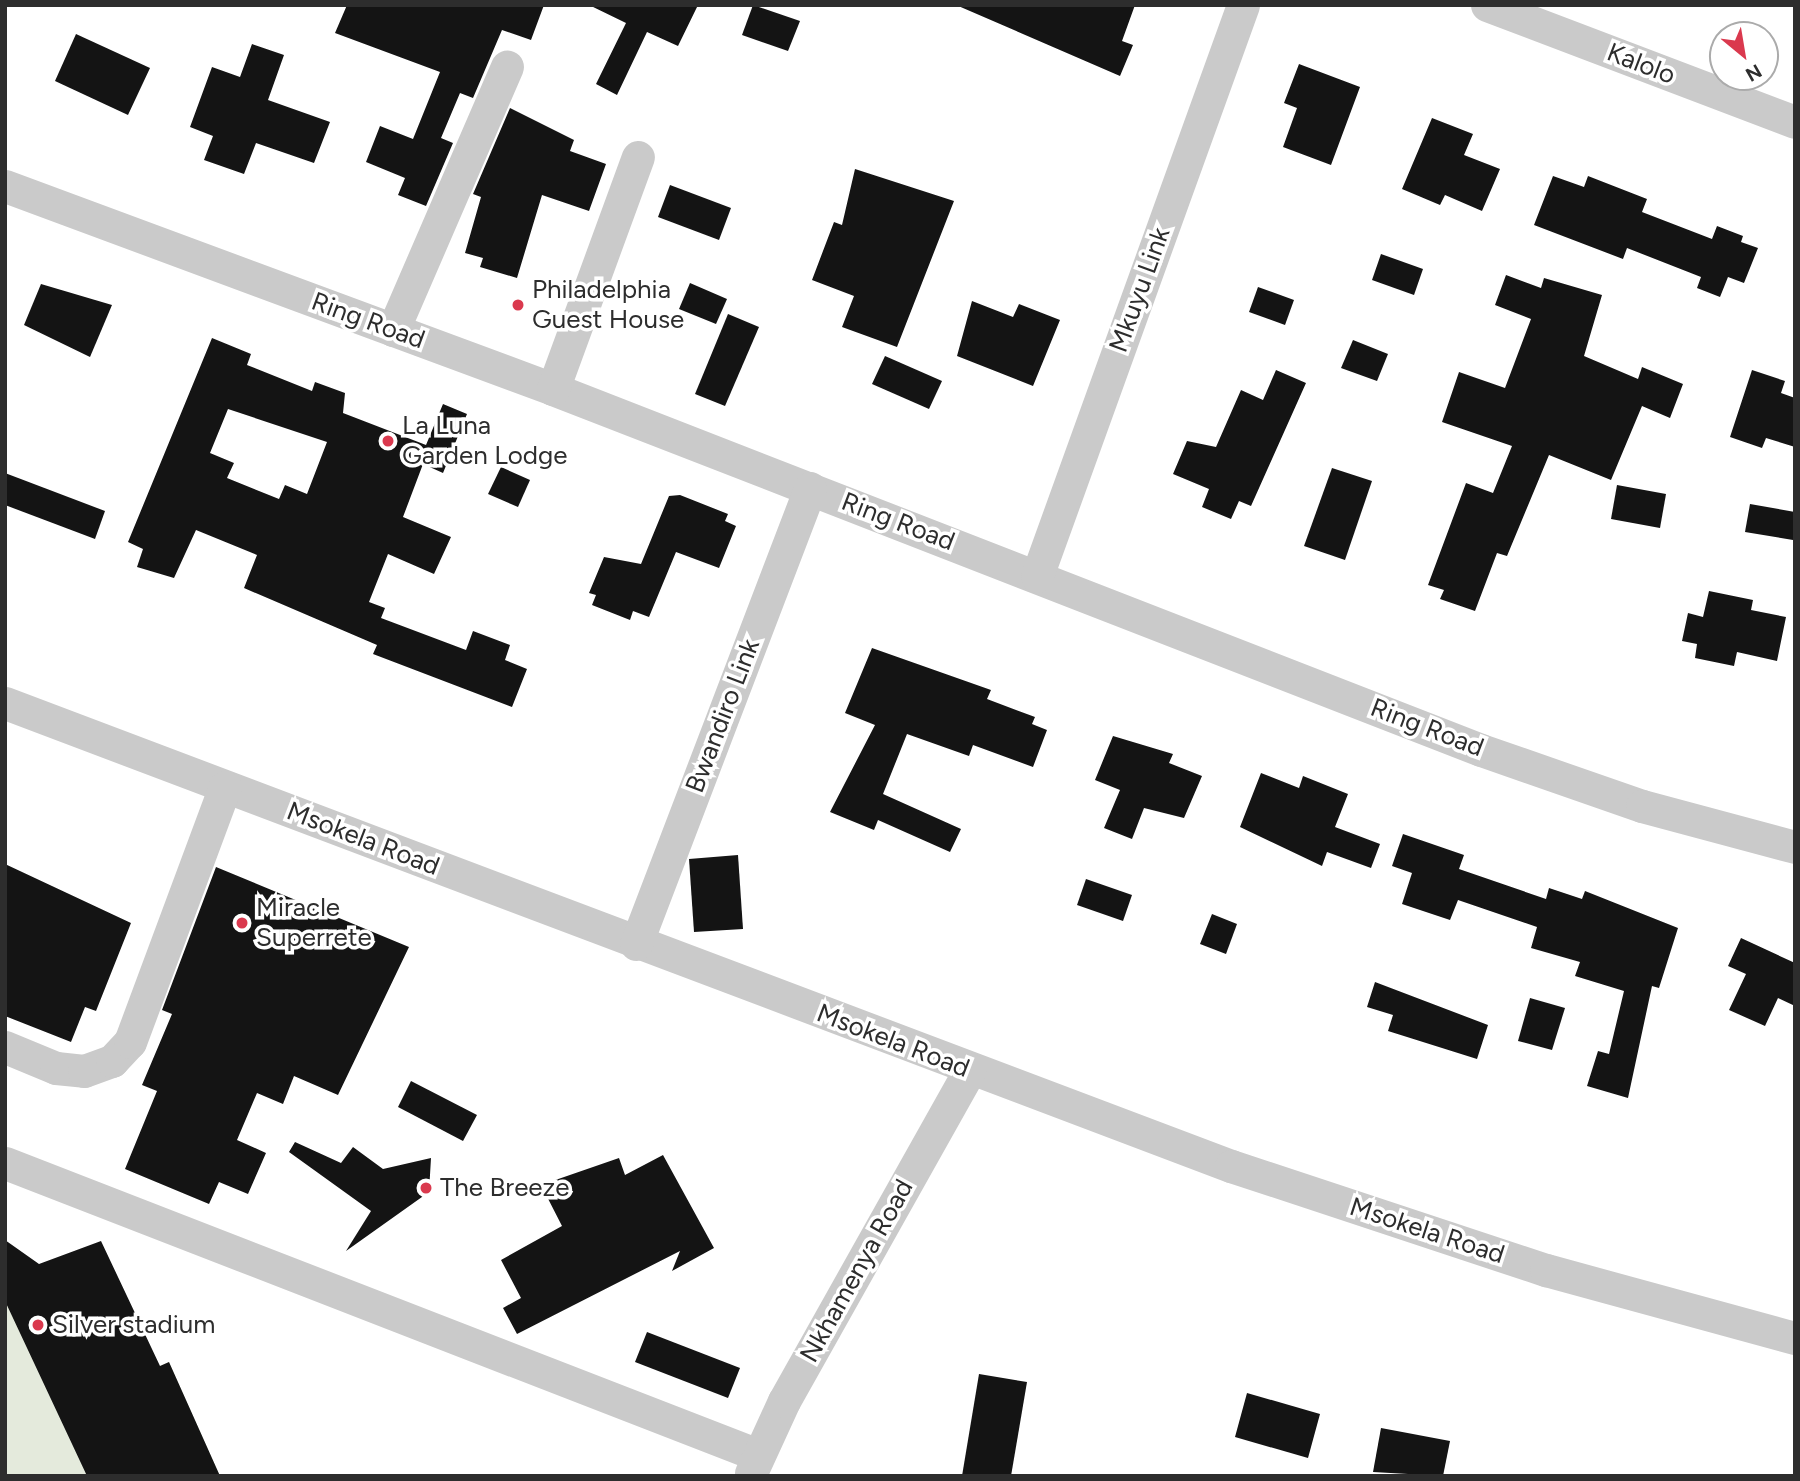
<!DOCTYPE html>
<html>
<head>
<meta charset="utf-8">
<style>
	body { margin:0 }
	#map { position:relative; width:1800px; height:1481px; overflow:hidden; background:#fff; font-family:Figtree,sans-serif }
	div>[style] { position:absolute }
	[style*='--x'] { left:calc(var(--x)*1px); top:calc(var(--y)*1px); width:calc(var(--w)*1px); rotate:calc(var(--a)*1deg) }
	.green>* { inset:0; background:#e4eadc }
	.building>* { inset:0; background:#141414 }
	.minor>* { height:33px; margin:-16.5px; padding:0 16.5px; transform-origin:16.5px; border-radius:16.5px; background:#cacaca }
	.dots>* { width:19px; height:19px; translate:-50% -50%; box-sizing:border-box; border:4px solid #fff; border-radius:50% }
	span { translate:-50% -50%; white-space:nowrap; text-align:center; line-height:1.15; -webkit-text-stroke:7px #fff; paint-order:stroke }
	.street-label { font-size:26px; color:#2d2d2d }
	.poi-label { font-size:26px; color:#2d2d2d }
	.left { translate:0 -50%; text-align:left }
	.frame { position:absolute; inset:0; border:7px solid #2d2d2d; pointer-events:none }
	.north { position:absolute; left:1709px; top:21px; width:70px; height:70px; box-sizing:border-box; background:#fff; border:2px solid #ababab; border-radius:50%; rotate:150deg; font-size:19px; font-weight:700; line-height:28px; text-align:center; color:#2d2d2d }
	.north::after { content:''; display:block; margin:auto; width:24px; height:32px; background:#da394e; clip-path:polygon(50% 0,100% 100%,50% 72%,0 100%) }
</style>
</head>
<body>
<div id="map">
	<div class="green">
		<i style="clip-path:polygon(5px 1242px,36px 1262px,101px 1392px,169px 1362px,220px 1476px,5px 1476px)"></i>
	</div>
	<div class="building">
		<i style="clip-path:polygon(347px 5px,544px 5px,531px 40px,502px 30px,473px 98px,460px 93px,441px 138px,453px 143px,426px 206px,398px 195px,405px 178px,366px 162px,380px 126px,413px 139px,440px 72px,335px 33px)"></i>
		<i style="clip-path:polygon(589px 5px,698px 5px,678px 46px,647px 32px,617px 95px,596px 84px,626px 23px)"></i>
		<i style="clip-path:polygon(753px 5px,800px 21px,788px 51px,742px 35px)"></i>
		<i style="clip-path:polygon(956px 5px,1135px 5px,1122px 41px,1133px 45px,1120px 76px)"></i>
		<i style="clip-path:polygon(76px 34px,150px 68px,128px 115px,55px 81px)"></i>
		<i style="clip-path:polygon(252px 44px,284px 55px,268px 100px,330px 122px,314px 163px,256px 143px,244px 174px,204px 160px,213px 136px,190px 127px,212px 67px,240px 77px)"></i>
		<i style="clip-path:polygon(1299px 64px,1360px 87px,1331px 165px,1283px 147px,1297px 108px,1284px 103px)"></i>
		<i style="clip-path:polygon(510px 108px,574px 140px,570px 151px,606px 164px,589px 211px,542px 195px,517px 278px,480px 267px,483px 258px,465px 253px,481px 197px,473px 194px)"></i>
		<i style="clip-path:polygon(1432px 118px,1473px 134px,1464px 155px,1500px 169px,1482px 211px,1445px 195px,1440px 205px,1402px 189px)"></i>
		<i style="clip-path:polygon(855px 169px,954px 201px,897px 347px,842px 327px,854px 296px,812px 280px,834px 222px,842px 225px)"></i>
		<i style="clip-path:polygon(1553px 176px,1584px 187px,1588px 176px,1647px 199px,1642px 212px,1712px 239px,1717px 226px,1743px 236px,1741px 242px,1758px 248px,1744px 283px,1728px 277px,1720px 297px,1697px 288px,1701px 277px,1627px 248px,1623px 259px,1534px 225px)"></i>
		<i style="clip-path:polygon(670px 185px,731px 208px,719px 240px,658px 217px)"></i>
		<i style="clip-path:polygon(1381px 254px,1423px 269px,1414px 295px,1372px 280px)"></i>
		<i style="clip-path:polygon(1506px 275px,1541px 288px,1544px 278px,1602px 295px,1584px 356px,1638px 379px,1642px 367px,1683px 384px,1670px 418px,1642px 406px,1611px 480px,1549px 455px,1507px 556px,1497px 553px,1475px 611px,1440px 599px,1444px 590px,1428px 585px,1466px 483px,1493px 493px,1512px 446px,1442px 422px,1459px 372px,1505px 388px,1531px 319px,1495px 305px)"></i>
		<i style="clip-path:polygon(690px 283px,727px 299px,716px 324px,679px 309px)"></i>
		<i style="clip-path:polygon(41px 284px,112px 305px,90px 357px,24px 325px)"></i>
		<i style="clip-path:polygon(1258px 287px,1294px 300px,1285px 325px,1249px 312px)"></i>
		<i style="clip-path:polygon(972px 301px,1013px 317px,1019px 304px,1060px 320px,1033px 386px,957px 356px)"></i>
		<i style="clip-path:polygon(728px 314px,759px 327px,725px 406px,695px 394px)"></i>
		<i style="clip-path:polygon(evenodd,212px 338px,251px 354px,247px 365px,312px 391px,315px 382px,345px 393px,343px 413px,426px 445px,443px 404px,467px 414px,443px 473px,423px 464px,403px 517px,451px 537px,434px 574px,388px 554px,369px 602px,385px 608px,381px 618px,466px 650px,473px 631px,510px 645px,505px 660px,527px 669px,512px 707px,373px 654px,377px 645px,244px 588px,257px 555px,196px 530px,174px 578px,137px 567px,143px 549px,128px 542px,212px 338px,228px 409px,327px 442px,307px 494px,285px 485px,279px 499px,227px 478px,234px 463px,210px 453px,228px 409px)"></i>
		<i style="clip-path:polygon(1353px 340px,1388px 354px,1377px 381px,1341px 368px)"></i>
		<i style="clip-path:polygon(885px 356px,942px 381px,929px 409px,872px 384px)"></i>
		<i style="clip-path:polygon(1276px 370px,1306px 383px,1251px 506px,1239px 501px,1231px 519px,1202px 507px,1209px 489px,1173px 474px,1187px 441px,1216px 447px,1241px 390px,1263px 400px)"></i>
		<i style="clip-path:polygon(1752px 370px,1785px 381px,1781px 393px,1795px 398px,1795px 447px,1766px 438px,1762px 448px,1730px 437px)"></i>
		<i style="clip-path:polygon(501px 467px,530px 480px,518px 507px,488px 494px)"></i>
		<i style="clip-path:polygon(1332px 468px,1372px 481px,1345px 560px,1304px 546px)"></i>
		<i style="clip-path:polygon(5px 473px,105px 511px,95px 539px,5px 505px)"></i>
		<i style="clip-path:polygon(1617px 485px,1666px 494px,1660px 528px,1611px 519px)"></i>
		<i style="clip-path:polygon(680px 495px,728px 514px,725px 521px,736px 526px,719px 568px,676px 552px,649px 617px,633px 611px,630px 620px,592px 605px,596px 595px,589px 593px,604px 557px,641px 564px,669px 496px)"></i>
		<i style="clip-path:polygon(1750px 504px,1795px 512px,1793px 540px,1745px 532px)"></i>
		<i style="clip-path:polygon(1709px 591px,1753px 600px,1751px 610px,1786px 617px,1777px 661px,1737px 652px,1734px 666px,1695px 658px,1697px 644px,1682px 641px,1688px 613px,1703px 617px)"></i>
		<i style="clip-path:polygon(872px 648px,991px 690px,987px 699px,1035px 717px,1032px 724px,1047px 730px,1033px 767px,973px 745px,969px 756px,907px 734px,883px 794px,961px 829px,950px 852px,878px 820px,874px 830px,830px 812px,875px 725px,845px 713px)"></i>
		<i style="clip-path:polygon(1113px 736px,1173px 754px,1169px 763px,1202px 776px,1184px 818px,1144px 808px,1132px 839px,1104px 828px,1120px 790px,1095px 780px)"></i>
		<i style="clip-path:polygon(1261px 773px,1299px 788px,1303px 776px,1348px 794px,1335px 827px,1380px 844px,1371px 868px,1327px 852px,1322px 866px,1240px 827px)"></i>
		<i style="clip-path:polygon(1403px 834px,1464px 855px,1459px 869px,1546px 899px,1549px 888px,1582px 899px,1585px 891px,1678px 928px,1659px 988px,1652px 986px,1628px 1098px,1587px 1086px,1598px 1051px,1609px 1054px,1624px 991px,1575px 976px,1580px 962px,1531px 948px,1537px 927px,1458px 900px,1450px 920px,1402px 904px,1412px 873px,1392px 866px)"></i>
		<i style="clip-path:polygon(738px 855px,743px 929px,694px 932px,689px 859px)"></i>
		<i style="clip-path:polygon(5px 864px,131px 923px,96px 1011px,85px 1007px,71px 1042px,5px 1016px)"></i>
		<i style="clip-path:polygon(216px 867px,409px 947px,338px 1095px,294px 1076px,283px 1104px,257px 1093px,237px 1140px,266px 1153px,248px 1194px,219px 1182px,209px 1204px,125px 1169px,157px 1091px,142px 1085px,172px 1014px,162px 1010px)"></i>
		<i style="clip-path:polygon(1086px 879px,1132px 895px,1123px 921px,1077px 905px)"></i>
		<i style="clip-path:polygon(1212px 914px,1237px 924px,1226px 954px,1200px 944px)"></i>
		<i style="clip-path:polygon(1741px 938px,1795px 963px,1795px 1006px,1778px 998px,1765px 1026px,1729px 1010px,1746px 974px,1728px 966px)"></i>
		<i style="clip-path:polygon(1375px 982px,1488px 1025px,1477px 1059px,1388px 1031px,1393px 1015px,1367px 1007px)"></i>
		<i style="clip-path:polygon(1530px 998px,1565px 1008px,1552px 1050px,1518px 1041px)"></i>
		<i style="clip-path:polygon(411px 1081px,477px 1115px,463px 1141px,398px 1107px)"></i>
		<i style="clip-path:polygon(295px 1142px,341px 1163px,353px 1147px,383px 1169px,431px 1158px,429px 1192px,346px 1251px,371px 1211px,289px 1152px)"></i>
		<i style="clip-path:polygon(663px 1155px,714px 1248px,672px 1271px,680px 1251px,517px 1334px,503px 1308px,521px 1298px,501px 1260px,562px 1226px,541px 1185px,619px 1158px,625px 1175px)"></i>
		<i style="clip-path:polygon(5px 1240px,39px 1264px,101px 1241px,160px 1366px,169px 1362px,220px 1476px,87px 1476px,5px 1301px)"></i>
		<i style="clip-path:polygon(647px 1332px,740px 1368px,728px 1398px,635px 1362px)"></i>
		<i style="clip-path:polygon(979px 1374px,1027px 1382px,1011px 1476px,962px 1476px)"></i>
		<i style="clip-path:polygon(1247px 1393px,1320px 1414px,1308px 1458px,1235px 1437px)"></i>
		<i style="clip-path:polygon(1381px 1428px,1450px 1441px,1443px 1476px,1373px 1472px)"></i>
	</div>
	<div class="minor">
		<i style="--x:1487;--y:5;--w:329;--a:20.8"></i>
		<i style="--x:5;--y:186;--w:584;--a:20.33"></i>
		<i style="--x:553;--y:389;--w:996;--a:21.26"></i>
		<i style="--x:1481;--y:750;--w:170;--a:19.2"></i>
		<i style="--x:1642;--y:806;--w:158;--a:15"></i>
		<i style="--x:393;--y:330;--w:287;--a:-66.6"></i>
		<i style="--x:553;--y:389;--w:247;--a:-69.9"></i>
		<i style="--x:1037;--y:576;--w:607;--a:-70.16"></i>
		<i style="--x:5;--y:703;--w:1311;--a:20.69"></i>
		<i style="--x:1231;--y:1166;--w:332;--a:18.3"></i>
		<i style="--x:1546;--y:1270;--w:258;--a:15.3"></i>
		<i style="--x:636;--y:944;--w:488;--a:-69.1"></i>
		<i style="--x:5;--y:1047;--w:55;--a:22.4"></i>
		<i style="--x:56;--y:1068;--w:28;--a:6"></i>
		<i style="--x:84;--y:1071;--w:30;--a:-20"></i>
		<i style="--x:112;--y:1061;--w:26;--a:-47"></i>
		<i style="--x:130;--y:1042;--w:272;--a:-69.6"></i>
		<i style="--x:5;--y:1163;--w:808;--a:21.2"></i>
		<i style="--x:751;--y:1473;--w:79;--a:-65.4"></i>
		<i style="--x:784;--y:1401;--w:380;--a:-60.7"></i>
	</div>
	<div class="dots">
		<i style="left:518px;top:305px;background:#da394e"></i>
		<i style="left:388px;top:441px;background:#da394e"></i>
		<i style="left:242px;top:923px;background:#da394e"></i>
		<i style="left:426px;top:1188px;background:#da394e"></i>
		<i style="left:38px;top:1325px;background:#da394e"></i>
	</div>
	<div class="street-label">
		<span style="left:1641px;top:64px;rotate:21deg">Kalolo</span>
		<span style="left:1140px;top:290px;rotate:-70deg">Mkuyu Link</span>
		<span style="left:368px;top:321px;rotate:20deg">Ring Road</span>
		<span style="left:898px;top:522px;rotate:21deg">Ring Road</span>
		<span style="left:723px;top:716px;rotate:-69deg">Bwandiro Link</span>
		<span style="left:1427px;top:728px;rotate:21deg">Ring Road</span>
		<span style="left:363px;top:839px;rotate:21deg">Msokela Road</span>
		<span style="left:893px;top:1041px;rotate:21deg">Msokela Road</span>
		<span style="left:1427px;top:1231px;rotate:18deg">Msokela Road</span>
		<span style="left:857px;top:1271px;rotate:-61deg">Nkhamenya Road</span>
	</div>
	<div class="poi-label">
		<span class="left" style="left:532px;top:305px">Philadelphia<br>Guest House</span>
		<span class="left" style="left:402px;top:441px">La Luna<br>Garden Lodge</span>
		<span class="left" style="left:256px;top:923px">Miracle<br>Superrete</span>
		<span class="left" style="left:440px;top:1188px">The Breeze</span>
		<span class="left" style="left:52px;top:1325px">Silver stadium</span>
	</div>
	<div class="frame"></div>
	<div class="north">N</div>
</div>
</body>
</html>
